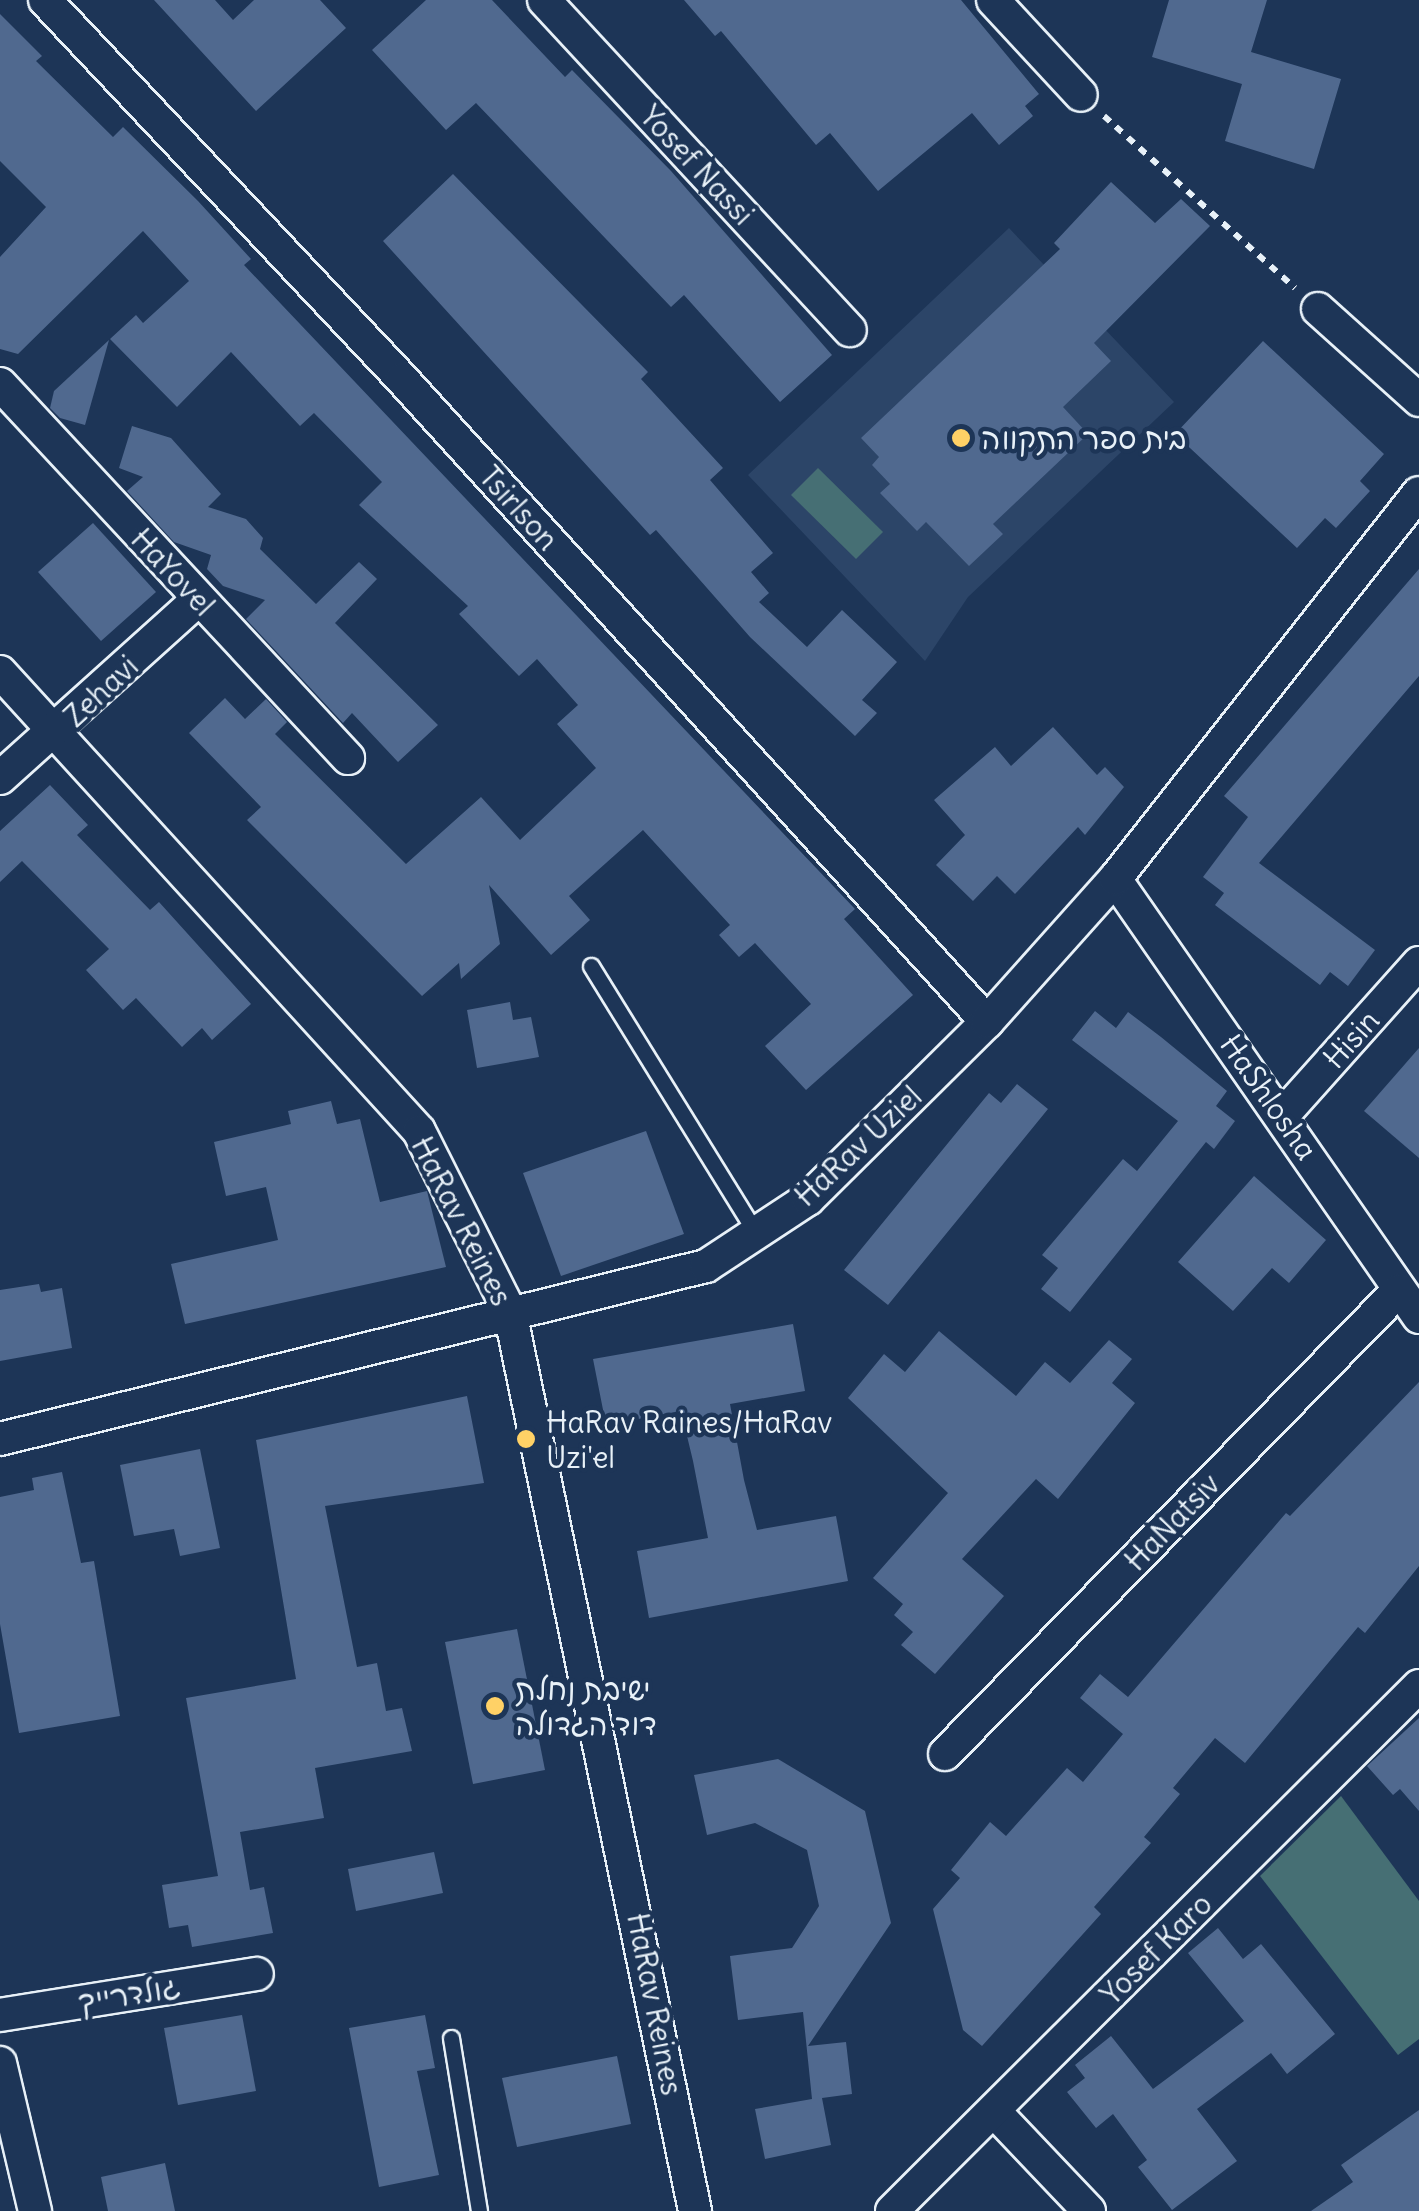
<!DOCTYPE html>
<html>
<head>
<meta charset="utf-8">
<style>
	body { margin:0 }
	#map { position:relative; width:1419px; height:2211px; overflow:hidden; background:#1d3557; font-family:Delius,"Playpen Sans Hebrew",sans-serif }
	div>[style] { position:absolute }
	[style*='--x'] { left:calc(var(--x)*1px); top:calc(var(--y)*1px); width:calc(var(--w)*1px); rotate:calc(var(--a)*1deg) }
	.built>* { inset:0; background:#2c4568 }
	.green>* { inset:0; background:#466f74 }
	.building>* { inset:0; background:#50698f }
	.path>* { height:6px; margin-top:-3px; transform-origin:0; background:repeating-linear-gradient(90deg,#e8f1f8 0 8px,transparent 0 16px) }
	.roads { filter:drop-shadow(2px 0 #e8f1f8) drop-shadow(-2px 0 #e8f1f8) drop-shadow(0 2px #e8f1f8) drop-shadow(0 -2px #e8f1f8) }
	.service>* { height:15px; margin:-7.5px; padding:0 7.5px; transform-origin:7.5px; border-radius:7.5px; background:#1d3557 }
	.minor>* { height:32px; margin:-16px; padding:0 16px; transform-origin:16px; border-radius:16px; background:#1d3557 }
	.dots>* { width:28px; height:28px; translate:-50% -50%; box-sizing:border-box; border:5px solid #1d3557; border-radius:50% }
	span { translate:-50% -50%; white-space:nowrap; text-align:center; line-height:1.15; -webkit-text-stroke:9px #1d3557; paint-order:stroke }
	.street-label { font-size:30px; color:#e8f1f8 }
	.poi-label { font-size:30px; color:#e8f1f8 }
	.left { translate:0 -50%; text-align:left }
</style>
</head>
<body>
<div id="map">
	<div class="built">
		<i style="clip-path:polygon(1009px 228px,1174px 402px,968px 597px,925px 661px,748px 475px)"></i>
	</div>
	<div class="green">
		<i style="clip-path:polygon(818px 468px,883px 532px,856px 559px,791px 495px)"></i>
		<i style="clip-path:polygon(1341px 1796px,1419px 1901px,1419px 2039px,1398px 2055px,1260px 1876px)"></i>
	</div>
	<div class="building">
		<i style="clip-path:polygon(154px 0,215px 0,233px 20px,254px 0,320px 0,346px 28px,256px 111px)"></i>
		<i style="clip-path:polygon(426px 0,492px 0,565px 77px,572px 70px,671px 171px,832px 355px,780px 402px,684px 295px,671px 307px,476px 103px,446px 130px,372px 50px)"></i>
		<i style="clip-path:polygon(684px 0,961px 0,1039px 94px,1025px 106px,1033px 116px,999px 145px,972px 113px,878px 191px,830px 133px,816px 145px,721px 31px,715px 36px)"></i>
		<i style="clip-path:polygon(1169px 0,1267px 0,1251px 52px,1341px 79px,1314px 169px,1225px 141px,1242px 84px,1152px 57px)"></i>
		<i style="clip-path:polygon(0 14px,42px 56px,36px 61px,113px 137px,123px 127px,198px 201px,251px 259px,244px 265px,855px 909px,844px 919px,913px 995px,806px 1090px,765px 1046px,811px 1004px,755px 943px,739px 957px,719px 935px,730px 925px,643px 830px,569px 896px,590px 920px,551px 955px,489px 885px,500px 944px,461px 979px,459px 963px,422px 996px,247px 820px,261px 807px,189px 733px,225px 698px,245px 719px,266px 699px,287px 722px,275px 734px,406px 864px,481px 797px,520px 840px,596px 768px,557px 724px,578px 705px,537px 659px,519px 676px,459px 614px,468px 606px,359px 505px,382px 482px,314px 413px,300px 426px,231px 352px,177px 407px,110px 339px,136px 315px,143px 323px,189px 281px,143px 231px,18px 354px,0 349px,0 257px,46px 207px,0 161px)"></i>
		<i style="clip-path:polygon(453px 174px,648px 372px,641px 379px,723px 468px,710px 480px,773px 553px,751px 572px,769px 593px,759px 602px,807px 647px,842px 610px,897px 662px,862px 700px,877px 713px,855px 736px,750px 637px,656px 530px,650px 535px,383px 241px)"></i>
		<i style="clip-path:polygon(1111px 182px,1155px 223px,1181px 199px,1210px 226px,1094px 343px,1111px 361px,1063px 407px,1088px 434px,993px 524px,1003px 534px,969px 566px,926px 522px,917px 531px,880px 493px,890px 484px,872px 465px,879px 457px,861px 438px,1060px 249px,1054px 243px)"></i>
		<i style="clip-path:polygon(109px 340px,85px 425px,60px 418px,50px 408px,54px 391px)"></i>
		<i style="clip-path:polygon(1263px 341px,1384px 454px,1360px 481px,1370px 491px,1336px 528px,1325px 518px,1297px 548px,1175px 434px)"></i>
		<i style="clip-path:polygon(132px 426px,171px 438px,221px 494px,208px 507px,246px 519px,263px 538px,260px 549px,316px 604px,359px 562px,377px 579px,335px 623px,438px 725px,398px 762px,352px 713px,343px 723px,246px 619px,265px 600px,223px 586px,207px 569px,211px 555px,174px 542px,127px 491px,143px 477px,119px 468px)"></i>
		<i style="clip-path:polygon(93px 523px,156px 592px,101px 641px,38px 572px)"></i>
		<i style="clip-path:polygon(1419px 569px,1419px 676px,1259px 863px,1375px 950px,1348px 986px,1330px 972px,1320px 985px,1215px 905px,1224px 893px,1203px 877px,1248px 817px,1224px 796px)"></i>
		<i style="clip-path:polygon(1053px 727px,1097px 775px,1105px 767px,1124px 787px,1085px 835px,1078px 827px,1015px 894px,997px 876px,973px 901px,936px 865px,965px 835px,934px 800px,995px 747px,1011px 766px)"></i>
		<i style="clip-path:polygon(50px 785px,88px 825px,77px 835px,150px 910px,159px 902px,251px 1004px,212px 1040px,202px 1028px,182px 1047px,136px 998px,123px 1010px,86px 970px,109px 949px,22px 861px,0 882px,0 831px)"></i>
		<i style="clip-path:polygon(510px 1002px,513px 1020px,531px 1017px,539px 1057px,477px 1068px,467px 1010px)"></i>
		<i style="clip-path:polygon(1095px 1011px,1116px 1028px,1128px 1012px,1161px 1037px,1227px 1091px,1216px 1106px,1235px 1121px,1214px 1149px,1206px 1142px,1070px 1312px,1041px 1289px,1058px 1268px,1042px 1255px,1123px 1159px,1137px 1171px,1178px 1121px,1072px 1040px)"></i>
		<i style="clip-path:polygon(1419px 1048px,1419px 1158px,1364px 1111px)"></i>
		<i style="clip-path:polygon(1017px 1084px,1048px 1109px,888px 1305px,844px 1270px,989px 1093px,1001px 1103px)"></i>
		<i style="clip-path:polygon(331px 1101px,337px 1124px,360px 1119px,380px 1202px,427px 1191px,446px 1267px,185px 1324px,171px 1264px,278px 1240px,266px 1187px,226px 1196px,214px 1142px,291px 1124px,288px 1111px)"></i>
		<i style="clip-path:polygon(646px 1131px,684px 1234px,561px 1276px,523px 1173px)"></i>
		<i style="clip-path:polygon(1254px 1176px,1326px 1240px,1289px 1283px,1272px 1268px,1233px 1311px,1178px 1262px)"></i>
		<i style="clip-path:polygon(39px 1284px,41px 1292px,62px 1288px,72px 1348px,0 1361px,0 1290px)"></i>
		<i style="clip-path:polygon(793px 1324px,805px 1391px,730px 1404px,744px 1480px,757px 1530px,836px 1516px,848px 1581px,649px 1618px,637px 1551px,708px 1538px,693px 1461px,681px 1411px,606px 1425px,593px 1359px)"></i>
		<i style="clip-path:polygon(939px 1331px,1016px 1396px,1045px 1362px,1070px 1383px,1109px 1340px,1132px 1359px,1112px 1383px,1135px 1403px,1058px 1499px,1036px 1479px,962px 1559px,1004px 1596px,935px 1674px,901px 1645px,913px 1632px,894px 1615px,903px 1604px,873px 1578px,948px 1493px,848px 1398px,884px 1354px,905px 1372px)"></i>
		<i style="clip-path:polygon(1419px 1382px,1419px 1566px,1365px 1633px,1358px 1627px,1245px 1763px,1215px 1738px,1173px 1788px,1180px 1794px,1144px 1837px,1151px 1843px,1094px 1907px,1101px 1914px,982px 2046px,963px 2030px,933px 1909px,960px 1878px,951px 1870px,990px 1822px,1006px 1836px,1067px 1768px,1083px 1782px,1123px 1734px,1080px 1698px,1100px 1674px,1128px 1697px,1286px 1513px,1290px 1516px)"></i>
		<i style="clip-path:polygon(467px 1396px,484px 1483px,325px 1506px,357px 1667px,377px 1663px,386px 1711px,402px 1708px,412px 1751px,315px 1768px,324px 1818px,240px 1832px,250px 1890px,264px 1887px,273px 1933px,192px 1947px,188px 1925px,169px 1928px,162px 1885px,218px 1876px,186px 1698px,296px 1679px,256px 1440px)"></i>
		<i style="clip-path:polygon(200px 1449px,220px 1548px,180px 1556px,174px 1529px,134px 1536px,120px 1465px)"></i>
		<i style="clip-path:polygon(62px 1472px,81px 1563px,94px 1561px,120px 1716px,19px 1733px,0 1624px,0 1497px,34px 1490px,32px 1478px)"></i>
		<i style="clip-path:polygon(517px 1629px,545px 1770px,473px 1784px,445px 1642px)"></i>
		<i style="clip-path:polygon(1419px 1718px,1419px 1811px,1400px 1789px,1393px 1795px,1367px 1766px)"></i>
		<i style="clip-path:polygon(778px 1759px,865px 1811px,891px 1923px,808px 2046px,846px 2042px,852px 2094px,822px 2098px,831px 2145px,765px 2159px,755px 2109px,812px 2099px,803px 2012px,738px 2020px,730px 1956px,792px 1948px,819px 1906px,807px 1850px,755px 1823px,707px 1835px,694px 1775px)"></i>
		<i style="clip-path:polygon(434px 1852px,443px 1893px,356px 1911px,348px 1869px)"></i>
		<i style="clip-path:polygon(1218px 1928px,1243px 1959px,1261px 1944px,1335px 2034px,1287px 2074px,1271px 2053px,1197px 2109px,1237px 2161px,1172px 2210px,1138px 2167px,1147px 2160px,1113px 2114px,1096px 2128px,1067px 2092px,1085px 2078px,1075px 2065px,1111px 2036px,1153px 2089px,1244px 2021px,1188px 1953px)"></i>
		<i style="clip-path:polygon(242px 2015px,256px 2091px,178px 2105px,164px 2028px)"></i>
		<i style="clip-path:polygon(425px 2015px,435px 2068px,417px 2071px,439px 2175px,379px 2187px,349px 2028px)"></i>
		<i style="clip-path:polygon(617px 2056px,631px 2124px,517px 2147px,502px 2078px)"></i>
		<i style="clip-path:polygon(1419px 2110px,1419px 2211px,1311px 2211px,1353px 2182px,1341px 2165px)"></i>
		<i style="clip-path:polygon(165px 2163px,175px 2211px,108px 2211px,101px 2177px)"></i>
	</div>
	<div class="path">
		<i style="--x:1104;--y:116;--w:257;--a:42"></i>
	</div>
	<div class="roads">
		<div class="service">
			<i style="--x:591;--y:966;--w:314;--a:58.3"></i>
			<i style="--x:451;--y:2038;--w:175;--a:80.8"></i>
		</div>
		<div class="minor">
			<i style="--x:45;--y:0;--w:521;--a:46.71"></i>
			<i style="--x:402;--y:379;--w:869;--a:47.7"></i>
			<i style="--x:544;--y:0;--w:450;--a:47.2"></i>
			<i style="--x:993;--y:0;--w:129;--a:47.2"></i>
			<i style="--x:1318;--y:309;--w:136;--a:42"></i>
			<i style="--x:0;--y:384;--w:511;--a:47.06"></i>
			<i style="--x:0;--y:672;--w:621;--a:47.61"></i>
			<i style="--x:419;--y:1131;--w:203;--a:63.3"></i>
			<i style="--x:510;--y:1312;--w:918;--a:78.37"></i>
			<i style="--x:0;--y:778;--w:266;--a:-42"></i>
			<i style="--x:1115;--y:879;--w:533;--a:55.24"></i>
			<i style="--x:1283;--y:1115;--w:204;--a:-48.2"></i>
			<i style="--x:0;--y:1439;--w:727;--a:-13.77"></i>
			<i style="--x:706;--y:1266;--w:122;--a:-33.3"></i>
			<i style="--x:808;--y:1199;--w:252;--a:-44.7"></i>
			<i style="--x:987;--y:1022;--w:192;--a:-48.2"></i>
			<i style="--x:1115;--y:879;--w:491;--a:-51.8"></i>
			<i style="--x:945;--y:1754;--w:649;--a:-45.62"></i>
			<i style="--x:0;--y:2015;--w:260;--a:-9.1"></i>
			<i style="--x:0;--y:2063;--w:152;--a:76.7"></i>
			<i style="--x:994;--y:2111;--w:138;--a:46.5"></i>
			<i style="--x:892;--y:2211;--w:744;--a:-44.89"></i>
		</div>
	</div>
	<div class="dots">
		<i style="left:961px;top:438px;background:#ffd166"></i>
		<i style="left:526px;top:1439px;background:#ffd166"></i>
		<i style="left:495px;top:1706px;background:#ffd166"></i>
	</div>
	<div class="street-label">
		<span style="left:697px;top:165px;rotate:47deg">Yosef Nassi</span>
		<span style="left:519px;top:508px;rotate:48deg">Tsirlson</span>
		<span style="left:173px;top:572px;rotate:47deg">HaYovel</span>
		<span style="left:101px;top:691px;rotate:-43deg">Zehavi</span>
		<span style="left:1351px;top:1039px;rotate:-48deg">Hisin</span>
		<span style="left:1269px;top:1097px;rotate:55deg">HaShlosha</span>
		<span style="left:858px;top:1146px;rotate:-43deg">HaRav Uziel</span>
		<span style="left:462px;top:1221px;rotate:63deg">HaRav Reines</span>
		<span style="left:1172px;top:1522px;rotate:-46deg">HaNatsiv</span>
		<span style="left:1156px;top:1949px;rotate:-45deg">Yosef Karo</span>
		<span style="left:129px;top:1994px;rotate:-9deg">גולדרייך</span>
		<span style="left:655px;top:2004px;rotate:79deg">HaRav Reines</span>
	</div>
	<div class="poi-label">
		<span class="left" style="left:981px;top:438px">בית ספר התקווה</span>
		<span class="left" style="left:546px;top:1439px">HaRav Raines/HaRav<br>Uzi'el</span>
		<span class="left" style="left:515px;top:1706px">ישיבת נחלת<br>דוד הגדולה</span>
	</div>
</div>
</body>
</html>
